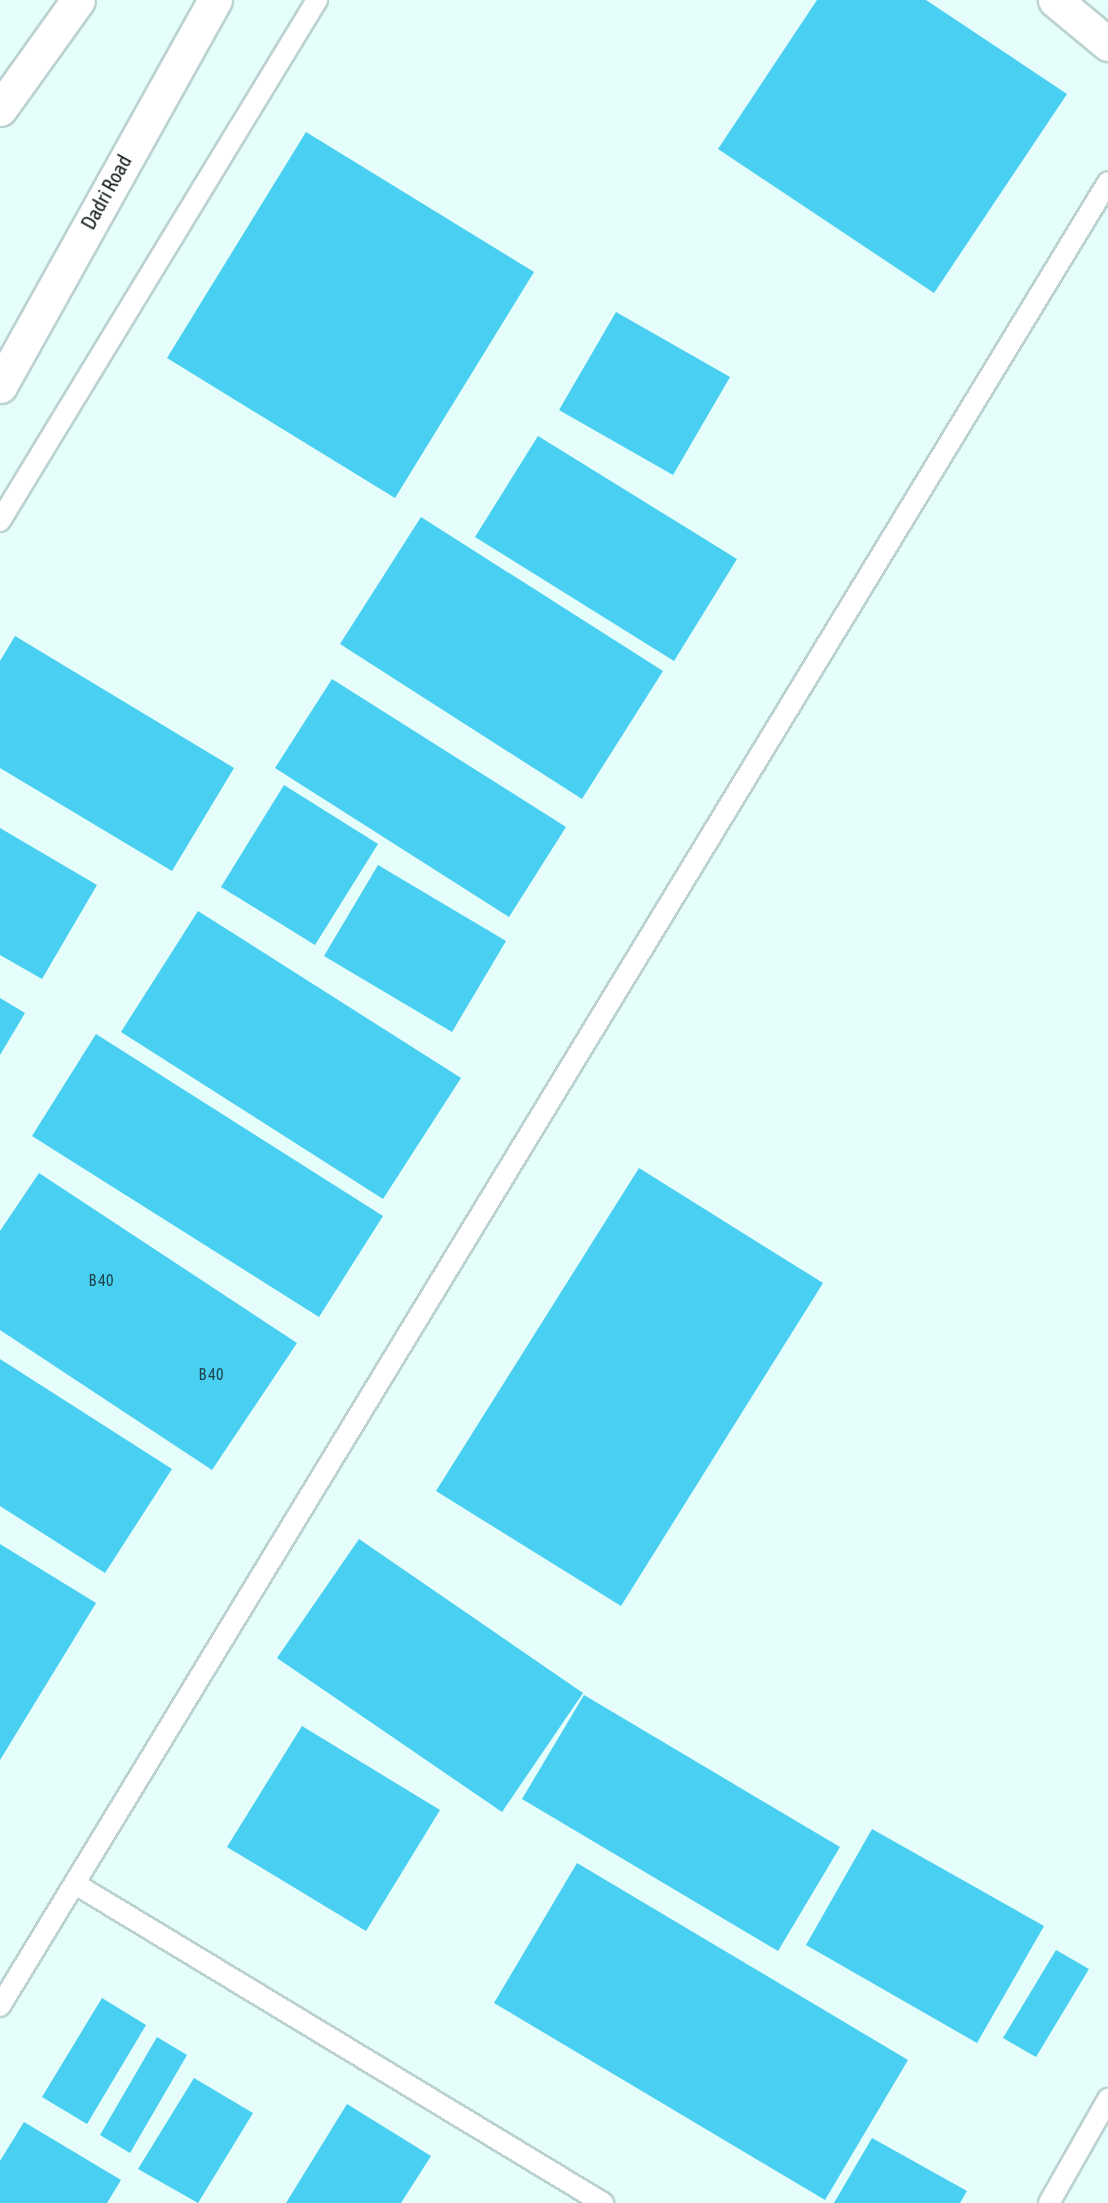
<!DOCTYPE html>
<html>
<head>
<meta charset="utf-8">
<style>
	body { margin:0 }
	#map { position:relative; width:1108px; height:2203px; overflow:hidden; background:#e5fdfb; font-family:"Asap Condensed",sans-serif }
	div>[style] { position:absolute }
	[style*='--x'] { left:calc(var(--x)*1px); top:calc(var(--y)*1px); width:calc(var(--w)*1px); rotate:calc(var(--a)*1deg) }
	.building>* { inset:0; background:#49cff1 }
	.roads { filter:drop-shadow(2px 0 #bbd2d1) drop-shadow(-2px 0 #bbd2d1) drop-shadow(0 2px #bbd2d1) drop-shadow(0 -2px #bbd2d1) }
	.service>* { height:20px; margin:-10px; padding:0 10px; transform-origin:10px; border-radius:10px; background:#fff }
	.tertiary>* { height:33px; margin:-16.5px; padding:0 16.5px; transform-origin:16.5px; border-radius:16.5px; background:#fff }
	.secondary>* { height:33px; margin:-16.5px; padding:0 16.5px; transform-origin:16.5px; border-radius:16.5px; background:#fff }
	span { translate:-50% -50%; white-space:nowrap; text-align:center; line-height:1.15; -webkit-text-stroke:4.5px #fff; paint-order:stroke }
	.number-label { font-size:16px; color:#1e454e }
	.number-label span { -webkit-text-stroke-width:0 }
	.street-label { font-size:20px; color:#0f1717 }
</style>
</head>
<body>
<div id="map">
	<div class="building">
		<i style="clip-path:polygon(817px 0,926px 0,1067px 94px,934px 293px,718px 149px)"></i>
		<i style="clip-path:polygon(306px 132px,534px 272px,395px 498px,167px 358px)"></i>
		<i style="clip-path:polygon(616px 312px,730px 377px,673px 475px,559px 410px)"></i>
		<i style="clip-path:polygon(538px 436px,737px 559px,674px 661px,475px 537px)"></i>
		<i style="clip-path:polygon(421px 517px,663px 671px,582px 799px,340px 644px)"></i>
		<i style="clip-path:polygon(15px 636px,234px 768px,172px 871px,0 768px,0 661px)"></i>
		<i style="clip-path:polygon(332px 679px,566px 827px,509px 917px,275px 768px)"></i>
		<i style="clip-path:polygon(284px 785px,378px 844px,315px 945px,221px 887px)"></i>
		<i style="clip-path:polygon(0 828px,97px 885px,42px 979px,0 955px)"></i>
		<i style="clip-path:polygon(378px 865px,506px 941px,452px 1032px,324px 956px)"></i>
		<i style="clip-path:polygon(198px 911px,461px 1078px,383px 1199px,121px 1032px)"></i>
		<i style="clip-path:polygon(0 998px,25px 1013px,0 1055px)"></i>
		<i style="clip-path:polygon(96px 1034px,383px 1216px,319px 1317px,32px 1136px)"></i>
		<i style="clip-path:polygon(639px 1168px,823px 1283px,621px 1606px,436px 1491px)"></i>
		<i style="clip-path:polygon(39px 1173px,297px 1343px,212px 1470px,0 1330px,0 1231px)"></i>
		<i style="clip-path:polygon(0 1359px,172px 1469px,105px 1573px,0 1506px)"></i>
		<i style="clip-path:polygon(359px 1539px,583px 1693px,502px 1812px,277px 1658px)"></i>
		<i style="clip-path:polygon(0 1544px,96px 1603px,0 1760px)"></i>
		<i style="clip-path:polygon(584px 1695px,840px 1847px,778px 1951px,522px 1799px)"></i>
		<i style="clip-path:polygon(302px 1726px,440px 1810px,366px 1931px,227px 1847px)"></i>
		<i style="clip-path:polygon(872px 1829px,1044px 1926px,977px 2043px,806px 1945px)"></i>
		<i style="clip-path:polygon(577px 1863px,908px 2060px,825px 2200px,494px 2003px)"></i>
		<i style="clip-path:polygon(1056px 1950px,1089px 1969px,1036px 2057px,1003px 2038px)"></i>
		<i style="clip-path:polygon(102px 1998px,146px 2025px,87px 2124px,42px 2097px)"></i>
		<i style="clip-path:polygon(157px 2037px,187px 2055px,130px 2153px,100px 2135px)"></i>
		<i style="clip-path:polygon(194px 2078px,253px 2113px,198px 2203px,138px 2169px)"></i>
		<i style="clip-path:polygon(347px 2104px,431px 2156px,401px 2203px,286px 2203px)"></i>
		<i style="clip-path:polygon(24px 2122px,121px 2180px,107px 2203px,0 2203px,0 2161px)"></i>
		<i style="clip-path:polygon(872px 2138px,967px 2191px,960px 2203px,834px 2203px)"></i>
	</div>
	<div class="roads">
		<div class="service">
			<i style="--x:0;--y:521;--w:610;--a:-58.68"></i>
			<i style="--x:77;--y:1885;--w:615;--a:31.16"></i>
			<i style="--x:0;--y:2006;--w:2134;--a:-58.72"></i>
			<i style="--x:1049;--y:2203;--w:120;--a:-60.4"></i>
		</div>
		<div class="tertiary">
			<i style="--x:1055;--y:0;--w:69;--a:39.7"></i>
		</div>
		<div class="secondary">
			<i style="--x:0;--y:109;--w:134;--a:-54.4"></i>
			<i style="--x:0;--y:386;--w:442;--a:-60.9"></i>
		</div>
	</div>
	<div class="number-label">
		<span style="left:101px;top:1280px">B 40</span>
		<span style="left:211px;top:1374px">B 40</span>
	</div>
	<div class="street-label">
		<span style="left:106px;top:192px;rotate:-61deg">Dadri Road</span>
	</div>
</div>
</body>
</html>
